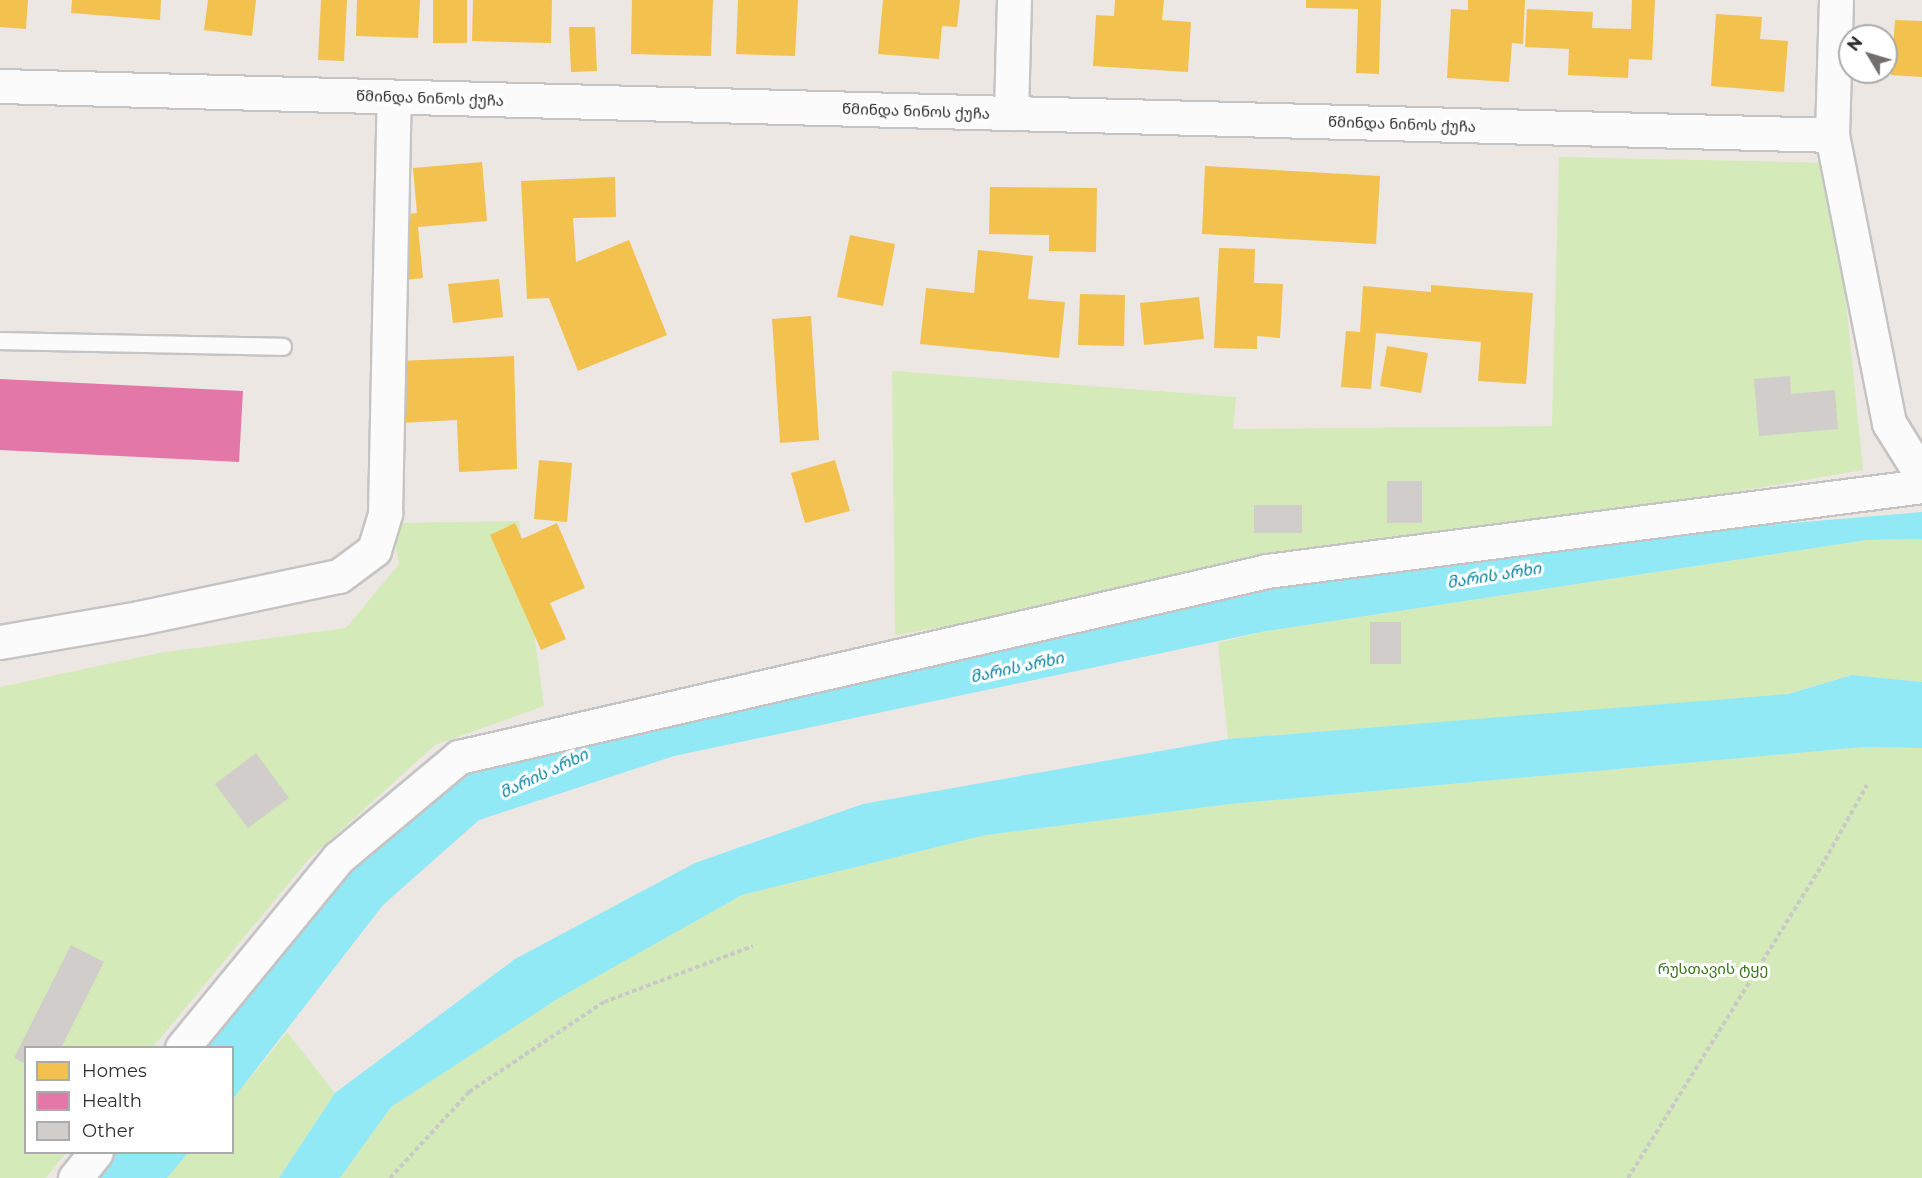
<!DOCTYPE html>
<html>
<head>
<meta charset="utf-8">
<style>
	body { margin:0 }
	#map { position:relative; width:1922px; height:1178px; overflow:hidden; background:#ece7e3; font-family:Montserrat,"Noto Sans Georgian",sans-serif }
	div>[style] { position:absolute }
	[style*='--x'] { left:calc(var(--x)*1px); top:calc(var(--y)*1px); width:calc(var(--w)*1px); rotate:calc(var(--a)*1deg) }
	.green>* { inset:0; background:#d4eab9 }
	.water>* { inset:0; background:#90e9f4 }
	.homes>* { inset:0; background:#f2c14e }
	.health>* { inset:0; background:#e377a8 }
	.building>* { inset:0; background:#d0cdca }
	.path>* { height:4px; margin-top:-2px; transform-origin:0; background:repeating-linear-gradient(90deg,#c9c9c8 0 4.5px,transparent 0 7.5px) }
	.roads { filter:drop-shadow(2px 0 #c5c4c4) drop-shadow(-2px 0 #c5c4c4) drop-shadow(0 2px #c5c4c4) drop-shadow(0 -2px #c5c4c4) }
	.lane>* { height:16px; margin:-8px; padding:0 8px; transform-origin:8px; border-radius:8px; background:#fcfbfb }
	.street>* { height:33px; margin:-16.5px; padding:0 16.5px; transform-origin:16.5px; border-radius:16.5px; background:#fcfbfb }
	span { translate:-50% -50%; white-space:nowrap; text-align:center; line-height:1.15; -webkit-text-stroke:6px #fff; paint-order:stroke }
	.street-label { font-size:15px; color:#2e2e2e }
	.park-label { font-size:15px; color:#367513 }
	.water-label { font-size:16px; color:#02819f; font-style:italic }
	.legend { position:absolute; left:24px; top:1046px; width:210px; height:108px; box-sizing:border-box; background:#fff; border:2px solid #ababab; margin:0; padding:8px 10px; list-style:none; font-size:18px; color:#2e2e2e }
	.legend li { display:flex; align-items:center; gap:12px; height:30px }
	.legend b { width:30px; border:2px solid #ababab }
	.north { position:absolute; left:1838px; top:24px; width:60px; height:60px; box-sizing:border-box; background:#fff; border:2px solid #ababab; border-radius:50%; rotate:308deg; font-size:16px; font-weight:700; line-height:24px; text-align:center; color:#2e2e2e }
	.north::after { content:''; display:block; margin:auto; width:21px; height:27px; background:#706f6d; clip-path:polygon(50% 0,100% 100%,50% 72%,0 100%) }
</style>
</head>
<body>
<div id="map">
	<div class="green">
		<i style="clip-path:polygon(1559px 157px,1832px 163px,1863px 470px,895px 635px,892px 371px,1236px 397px,1233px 429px,1552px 426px)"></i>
		<i style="clip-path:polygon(519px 521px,544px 706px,435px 745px,309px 859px,153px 1047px,26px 1048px,26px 1152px,66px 1153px,46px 1178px,0 1178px,0 687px,159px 653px,346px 628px,399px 564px,391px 523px)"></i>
		<i style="clip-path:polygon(1922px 539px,1922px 682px,1852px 675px,1776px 697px,1228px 739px,1218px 643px,1266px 631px,1867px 540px)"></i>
		<i style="clip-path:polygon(1863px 747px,1922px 748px,1922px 1178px,340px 1178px,391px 1107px,559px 998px,742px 895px,986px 835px,1230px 804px)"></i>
		<i style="clip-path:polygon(287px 1032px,335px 1093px,279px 1178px,167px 1178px,188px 1153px,232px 1152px,233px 1099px)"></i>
	</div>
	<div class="water">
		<i style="clip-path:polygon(1922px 512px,1922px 539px,1867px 540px,1266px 631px,674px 756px,479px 820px,383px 905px,233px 1099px,232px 1048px,200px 1048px,343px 878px,463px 774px,668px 715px,1287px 581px,1781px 524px)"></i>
		<i style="clip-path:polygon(1852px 675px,1922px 682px,1922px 748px,1863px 747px,1230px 804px,986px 835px,742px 895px,559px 998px,391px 1107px,340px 1178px,279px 1178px,335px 1093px,515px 959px,695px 863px,863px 804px,1228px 739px,1788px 694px)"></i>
		<i style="clip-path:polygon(116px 1153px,188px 1153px,167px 1178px,96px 1178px)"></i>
	</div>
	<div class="homes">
		<i style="clip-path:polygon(0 0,28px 0,26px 29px,0 27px)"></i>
		<i style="clip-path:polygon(72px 0,161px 0,160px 20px,71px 13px)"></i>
		<i style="clip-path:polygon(208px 0,256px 0,252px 36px,204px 30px)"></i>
		<i style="clip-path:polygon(321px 0,347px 0,344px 61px,318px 60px)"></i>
		<i style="clip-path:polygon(357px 0,420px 0,418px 38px,356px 36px)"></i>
		<i style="clip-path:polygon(433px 0,467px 0,467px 43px,433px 43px)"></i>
		<i style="clip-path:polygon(473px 0,552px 0,551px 43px,472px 41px)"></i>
		<i style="clip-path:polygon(632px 0,713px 0,711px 56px,631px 54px)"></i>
		<i style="clip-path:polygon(738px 0,798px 0,795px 56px,736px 54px)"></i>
		<i style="clip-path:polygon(883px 0,960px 0,957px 27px,942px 26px,939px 59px,878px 54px)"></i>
		<i style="clip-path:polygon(1115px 0,1164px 0,1162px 20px,1191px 22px,1188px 72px,1093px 66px,1096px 15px,1114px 16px)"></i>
		<i style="clip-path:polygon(1306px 0,1381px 0,1379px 74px,1356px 73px,1358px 9px,1306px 8px)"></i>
		<i style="clip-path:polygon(1468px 0,1525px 0,1523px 44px,1512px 43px,1509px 82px,1447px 78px,1451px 9px,1468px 10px)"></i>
		<i style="clip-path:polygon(1632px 0,1655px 0,1652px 60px,1629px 59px,1628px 78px,1568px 75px,1569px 49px,1525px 47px,1527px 9px,1593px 12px,1592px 28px,1631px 29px)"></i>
		<i style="clip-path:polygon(1716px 14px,1762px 17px,1760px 39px,1788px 41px,1784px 92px,1711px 86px)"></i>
		<i style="clip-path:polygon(1895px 20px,1922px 21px,1922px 77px,1891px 75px)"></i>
		<i style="clip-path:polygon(569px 27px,595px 27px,597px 71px,571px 72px)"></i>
		<i style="clip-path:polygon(482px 162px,487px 221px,418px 227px,423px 278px,395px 281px,395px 216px,417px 213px,413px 168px)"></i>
		<i style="clip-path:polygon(1205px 166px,1380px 176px,1376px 244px,1202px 234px)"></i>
		<i style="clip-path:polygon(615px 177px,616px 217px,573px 218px,576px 262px,629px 240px,667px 335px,578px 371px,549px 298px,527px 299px,521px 181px)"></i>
		<i style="clip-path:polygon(990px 187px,1097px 188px,1096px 252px,1049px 251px,1049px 235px,989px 234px)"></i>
		<i style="clip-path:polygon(850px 235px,895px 244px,883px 306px,837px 297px)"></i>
		<i style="clip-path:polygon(1219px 248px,1255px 249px,1254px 283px,1283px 284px,1280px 338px,1257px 336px,1257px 349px,1214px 348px)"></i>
		<i style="clip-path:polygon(978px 250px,1033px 256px,1028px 299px,1065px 302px,1059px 358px,920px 344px,926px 288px,974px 293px)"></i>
		<i style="clip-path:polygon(499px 279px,503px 317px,453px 323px,448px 284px)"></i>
		<i style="clip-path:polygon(1431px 285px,1533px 293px,1526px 384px,1478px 381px,1481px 342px,1376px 333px,1371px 389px,1341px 387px,1346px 331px,1360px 332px,1363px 286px,1431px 292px)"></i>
		<i style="clip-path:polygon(1080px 294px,1125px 295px,1124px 346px,1078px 345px)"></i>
		<i style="clip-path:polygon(1199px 297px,1204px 339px,1144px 345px,1140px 303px)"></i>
		<i style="clip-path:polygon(811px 316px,819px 440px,780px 443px,772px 319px)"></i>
		<i style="clip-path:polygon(1387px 346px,1428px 353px,1421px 393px,1380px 386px)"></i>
		<i style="clip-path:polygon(514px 356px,517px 469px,459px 472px,457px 420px,400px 423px,398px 361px)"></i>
		<i style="clip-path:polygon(539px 460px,572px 463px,567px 522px,534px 519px)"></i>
		<i style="clip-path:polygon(835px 460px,850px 511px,805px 523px,791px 473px)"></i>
		<i style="clip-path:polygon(515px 523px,522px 539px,557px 523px,585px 588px,550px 603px,566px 639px,541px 650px,490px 535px)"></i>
	</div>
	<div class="health">
		<i style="clip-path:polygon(0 379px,243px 391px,239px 462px,0 450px)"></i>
	</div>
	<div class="building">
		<i style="clip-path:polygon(1790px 376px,1791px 394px,1835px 390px,1838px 429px,1759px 436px,1754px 379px)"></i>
		<i style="clip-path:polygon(1387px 481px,1422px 481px,1422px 523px,1387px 523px)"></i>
		<i style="clip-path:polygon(1254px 505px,1302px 505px,1302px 533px,1254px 533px)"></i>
		<i style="clip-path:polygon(1370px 622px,1401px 622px,1401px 664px,1370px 664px)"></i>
		<i style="clip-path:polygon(256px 753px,289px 798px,248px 828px,215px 784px)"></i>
		<i style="clip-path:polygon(71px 945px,104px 962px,61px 1048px,26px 1048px,26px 1064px,14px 1058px)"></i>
	</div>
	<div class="path">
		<i style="--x:390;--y:1178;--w:117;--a:-47.4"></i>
		<i style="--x:469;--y:1092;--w:162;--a:-33.7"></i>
		<i style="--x:604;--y:1002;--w:159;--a:-20.6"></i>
		<i style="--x:1628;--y:1178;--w:374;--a:-58.2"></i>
		<i style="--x:1825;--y:860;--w:86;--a:-60.8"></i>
	</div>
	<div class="roads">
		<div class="lane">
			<i style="--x:0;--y:341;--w:283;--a:1.2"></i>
		</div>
		<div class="street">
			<i style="--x:1836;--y:0;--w:135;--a:91.7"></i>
			<i style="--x:1832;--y:135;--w:294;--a:78.8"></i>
			<i style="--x:1889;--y:423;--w:62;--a:58.1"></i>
			<i style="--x:0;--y:86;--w:1833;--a:1.53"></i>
			<i style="--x:1011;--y:113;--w:113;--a:-88.5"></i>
			<i style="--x:0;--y:642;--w:141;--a:-9.8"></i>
			<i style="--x:139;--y:618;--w:204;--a:-11.9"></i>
			<i style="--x:339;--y:576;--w:44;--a:-36.6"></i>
			<i style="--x:374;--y:550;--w:39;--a:-73"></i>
			<i style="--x:385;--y:513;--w:416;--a:-88.8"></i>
			<i style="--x:182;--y:1048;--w:246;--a:-50.6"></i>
			<i style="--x:338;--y:858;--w:158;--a:-39.9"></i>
			<i style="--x:459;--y:757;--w:829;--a:-12.96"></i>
			<i style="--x:1267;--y:571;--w:660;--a:-7.39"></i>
			<i style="--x:75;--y:1178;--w:33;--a:-51"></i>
		</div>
	</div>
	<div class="street-label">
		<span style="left:430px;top:98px;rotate:2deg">წმინდა ნინოს ქუჩა</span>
		<span style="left:916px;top:111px;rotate:2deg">წმინდა ნინოს ქუჩა</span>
		<span style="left:1402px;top:124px;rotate:2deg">წმინდა ნინოს ქუჩა</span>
	</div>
	<div class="park-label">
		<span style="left:1713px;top:969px">რუსთავის ტყე</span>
	</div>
	<div class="water-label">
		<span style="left:1494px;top:576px;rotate:-9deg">მარის არხი</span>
		<span style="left:1017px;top:668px;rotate:-12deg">მარის არხი</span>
		<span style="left:544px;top:774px;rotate:-25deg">მარის არხი</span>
	</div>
	<ul class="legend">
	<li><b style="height:16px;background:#f2c14e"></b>Homes</li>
	<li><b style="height:16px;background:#e377a8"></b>Health</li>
	<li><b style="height:16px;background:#d0cdca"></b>Other</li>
	</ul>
	<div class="north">N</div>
</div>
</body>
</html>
